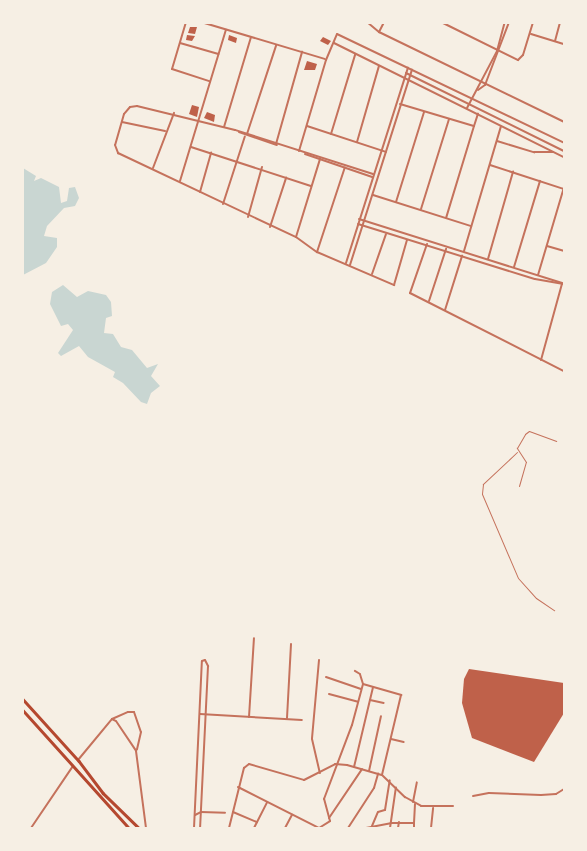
<!DOCTYPE html>
<html>
<head>
<meta charset="utf-8">
<style>
	body { margin:0 }
	#map { position:relative; width:587px; height:851px; overflow:hidden; background:#f6efe4; font-family:"Libre Baskerville",serif }
	div>[style] { position:absolute }
	[style*='--x'] { left:calc(var(--x)*1px); top:calc(var(--y)*1px); width:calc(var(--w)*1px); rotate:calc(var(--a)*1deg) }
	.water>* { inset:0; background:#c9d6d2 }
	.building>* { inset:0; background:#bf614a }
	.service>* { height:1px; margin:-0.5px; padding:0 0.5px; transform-origin:0.5px; border-radius:0.5px; background:#c5725c }
	.minor>* { height:2px; margin:-1px; padding:0 1px; transform-origin:1px; border-radius:1px; background:#c5725c }
	.secondary>* { height:2.5px; margin:-1.25px; padding:0 1.25px; transform-origin:1.25px; border-radius:1.25px; background:#b5482f }
	span { translate:-50% -50%; white-space:nowrap; text-align:center; line-height:1.15; -webkit-text-stroke:4px #f6efe4; paint-order:stroke }
	.frame { position:absolute; inset:0; border:24px solid #f6efe4; pointer-events:none }
</style>
</head>
<body>
<div id="map">
	<div class="water">
		<i style="clip-path:polygon(23px 168px,36px 176px,34px 181px,41px 178px,59px 187px,61px 203px,67px 201px,69px 188px,75px 187px,79px 198px,75px 206px,64px 208px,47px 226px,44px 236px,57px 238px,57px 247px,46px 263px,23px 275px)"></i>
		<i style="clip-path:polygon(63px 285px,77px 297px,88px 291px,106px 295px,111px 302px,112px 316px,106px 318px,104px 333px,113px 334px,121px 347px,132px 350px,147px 368px,158px 364px,151px 376px,160px 386px,151px 393px,147px 404px,141px 402px,123px 383px,113px 377px,115px 372px,88px 357px,79px 346px,61px 356px,58px 353px,73px 330px,68px 324px,61px 326px,50px 304px,52px 292px)"></i>
	</div>
	<div class="building">
		<i style="clip-path:polygon(190px 27px,197px 27px,195px 34px,188px 33px)"></i>
		<i style="clip-path:polygon(187px 35px,195px 36px,192px 41px,186px 40px)"></i>
		<i style="clip-path:polygon(229px 35px,237px 38px,236px 43px,228px 40px)"></i>
		<i style="clip-path:polygon(323px 37px,331px 41px,328px 45px,320px 41px)"></i>
		<i style="clip-path:polygon(307px 61px,317px 64px,315px 70px,304px 70px)"></i>
		<i style="clip-path:polygon(192px 105px,199px 107px,197px 117px,189px 114px)"></i>
		<i style="clip-path:polygon(207px 112px,215px 115px,214px 122px,204px 118px)"></i>
		<i style="clip-path:polygon(469px 669px,564px 683px,564px 713px,534px 762px,472px 738px,462px 703px,464px 679px)"></i>
	</div>
	<div class="service">
		<i style="--x:517;--y:452;--w:47;--a:136.7"></i>
		<i style="--x:483;--y:484;--w:10;--a:96"></i>
		<i style="--x:482;--y:494;--w:91;--a:66.8"></i>
		<i style="--x:518;--y:578;--w:27;--a:48"></i>
		<i style="--x:536;--y:598;--w:22;--a:34"></i>
		<i style="--x:519;--y:486;--w:25;--a:-74"></i>
		<i style="--x:526;--y:462;--w:17;--a:-123"></i>
		<i style="--x:517;--y:448;--w:16;--a:-60"></i>
		<i style="--x:525;--y:434;--w:5;--a:-37"></i>
		<i style="--x:529;--y:431;--w:29;--a:20"></i>
	</div>
	<div class="minor">
		<i style="--x:186;--y:22;--w:49;--a:106.6"></i>
		<i style="--x:172;--y:69;--w:40;--a:18"></i>
		<i style="--x:201;--y:22;--w:129;--a:16.6"></i>
		<i style="--x:367;--y:22;--w:16;--a:40"></i>
		<i style="--x:379;--y:32;--w:206;--a:25.9"></i>
		<i style="--x:441;--y:22;--w:86;--a:26.3"></i>
		<i style="--x:518;--y:60;--w:7;--a:-45"></i>
		<i style="--x:523;--y:55;--w:34;--a:-73"></i>
		<i style="--x:379;--y:32;--w:11;--a:-63"></i>
		<i style="--x:531;--y:34;--w:34;--a:17"></i>
		<i style="--x:555;--y:41;--w:20;--a:-75"></i>
		<i style="--x:180;--y:43;--w:40;--a:16"></i>
		<i style="--x:334;--y:43;--w:257;--a:26.4"></i>
		<i style="--x:406;--y:73;--w:176;--a:26.3"></i>
		<i style="--x:478;--y:90;--w:9;--a:-36"></i>
		<i style="--x:485;--y:85;--w:67;--a:-69.1"></i>
		<i style="--x:400;--y:104;--w:77;--a:16.6"></i>
		<i style="--x:474;--y:126;--w:96;--a:106.9"></i>
		<i style="--x:467;--y:108;--w:64;--a:-62.2"></i>
		<i style="--x:497;--y:51;--w:30;--a:-75"></i>
		<i style="--x:122;--y:122;--w:44;--a:11.8"></i>
		<i style="--x:307;--y:126;--w:83;--a:18.2"></i>
		<i style="--x:474;--y:126;--w:13;--a:-72"></i>
		<i style="--x:224;--y:127;--w:94;--a:-73.3"></i>
		<i style="--x:239;--y:132;--w:40;--a:18.9"></i>
		<i style="--x:247;--y:134;--w:93;--a:-71.8"></i>
		<i style="--x:331;--y:134;--w:83;--a:-73.1"></i>
		<i style="--x:497;--y:141;--w:39;--a:17"></i>
		<i style="--x:534;--y:152;--w:19;--a:0"></i>
		<i style="--x:357;--y:142;--w:79;--a:-73.9"></i>
		<i style="--x:276;--y:144;--w:96;--a:-74.2"></i>
		<i style="--x:191;--y:147;--w:126;--a:18"></i>
		<i style="--x:299;--y:151;--w:95;--a:-73.5"></i>
		<i style="--x:326;--y:60;--w:28;--a:-67"></i>
		<i style="--x:337;--y:34;--w:252;--a:25.6"></i>
		<i style="--x:305;--y:154;--w:71;--a:18.9"></i>
		<i style="--x:490;--y:165;--w:78;--a:18"></i>
		<i style="--x:153;--y:168;--w:59;--a:-69.1"></i>
		<i style="--x:373;--y:174;--w:145;--a:-162.3"></i>
		<i style="--x:235;--y:130;--w:101;--a:-166.2"></i>
		<i style="--x:137;--y:106;--w:7;--a:172"></i>
		<i style="--x:130;--y:107;--w:9;--a:131"></i>
		<i style="--x:124;--y:114;--w:32;--a:106"></i>
		<i style="--x:115;--y:145;--w:9;--a:69"></i>
		<i style="--x:118;--y:153;--w:197;--a:25.3"></i>
		<i style="--x:296;--y:237;--w:26;--a:36"></i>
		<i style="--x:317;--y:252;--w:84;--a:23.2"></i>
		<i style="--x:394;--y:285;--w:47;--a:-73.9"></i>
		<i style="--x:180;--y:181;--w:158;--a:-73.1"></i>
		<i style="--x:200;--y:192;--w:41;--a:-74.2"></i>
		<i style="--x:373;--y:195;--w:103;--a:17.6"></i>
		<i style="--x:396;--y:202;--w:94;--a:-72.7"></i>
		<i style="--x:223;--y:204;--w:71;--a:-72.1"></i>
		<i style="--x:421;--y:209;--w:94;--a:-72.7"></i>
		<i style="--x:248;--y:217;--w:52;--a:-74.4"></i>
		<i style="--x:359;--y:219;--w:213;--a:17.5"></i>
		<i style="--x:358;--y:224;--w:185;--a:17.3"></i>
		<i style="--x:535;--y:279;--w:29;--a:10"></i>
		<i style="--x:270;--y:227;--w:52;--a:-71.9"></i>
		<i style="--x:296;--y:237;--w:82;--a:-72.9"></i>
		<i style="--x:427;--y:244;--w:52;--a:109.1"></i>
		<i style="--x:410;--y:293;--w:173;--a:26.9"></i>
		<i style="--x:547;--y:246;--w:18;--a:16"></i>
		<i style="--x:464;--y:251;--w:130;--a:-73.5"></i>
		<i style="--x:317;--y:252;--w:89;--a:-71.8"></i>
		<i style="--x:488;--y:259;--w:91;--a:-74"></i>
		<i style="--x:346;--y:263;--w:205;--a:-72.4"></i>
		<i style="--x:350;--y:265;--w:205;--a:-72.4"></i>
		<i style="--x:514;--y:267;--w:90;--a:-73.2"></i>
		<i style="--x:372;--y:274;--w:42;--a:-70.7"></i>
		<i style="--x:538;--y:275;--w:92;--a:-73.5"></i>
		<i style="--x:429;--y:301;--w:55;--a:-71.9"></i>
		<i style="--x:445;--y:310;--w:57;--a:-72.5"></i>
		<i style="--x:541;--y:360;--w:79;--a:-74.6"></i>
		<i style="--x:319;--y:660;--w:79;--a:95.1"></i>
		<i style="--x:312;--y:739;--w:35;--a:77"></i>
		<i style="--x:326;--y:677;--w:37;--a:19"></i>
		<i style="--x:363;--y:684;--w:40;--a:16"></i>
		<i style="--x:401;--y:695;--w:82;--a:103.4"></i>
		<i style="--x:329;--y:694;--w:30;--a:15"></i>
		<i style="--x:370;--y:700;--w:14;--a:12"></i>
		<i style="--x:200;--y:714;--w:102;--a:3.4"></i>
		<i style="--x:249;--y:717;--w:79;--a:-86.4"></i>
		<i style="--x:287;--y:718;--w:74;--a:-86.9"></i>
		<i style="--x:112;--y:719;--w:17;--a:-24"></i>
		<i style="--x:128;--y:712;--w:6;--a:0"></i>
		<i style="--x:134;--y:712;--w:21;--a:71"></i>
		<i style="--x:141;--y:732;--w:18;--a:103"></i>
		<i style="--x:391;--y:739;--w:13;--a:13"></i>
		<i style="--x:78;--y:760;--w:53;--a:-50.3"></i>
		<i style="--x:112;--y:719;--w:4;--a:27"></i>
		<i style="--x:116;--y:721;--w:36;--a:56"></i>
		<i style="--x:136;--y:751;--w:78;--a:82.6"></i>
		<i style="--x:354;--y:767;--w:82;--a:-76.6"></i>
		<i style="--x:369;--y:771;--w:56;--a:-77.7"></i>
		<i style="--x:238;--y:787;--w:91;--a:26.8"></i>
		<i style="--x:319;--y:828;--w:11;--a:0"></i>
		<i style="--x:473;--y:796;--w:16;--a:-11"></i>
		<i style="--x:489;--y:793;--w:52;--a:2.2"></i>
		<i style="--x:541;--y:795;--w:15;--a:-4"></i>
		<i style="--x:556;--y:794;--w:9;--a:-32"></i>
		<i style="--x:413;--y:802;--w:20;--a:-79"></i>
		<i style="--x:233;--y:812;--w:26;--a:23"></i>
		<i style="--x:195;--y:815;--w:7;--a:-27"></i>
		<i style="--x:201;--y:812;--w:24;--a:2"></i>
		<i style="--x:329;--y:818;--w:59;--a:-56"></i>
		<i style="--x:414;--y:823;--w:5;--a:90"></i>
		<i style="--x:372;--y:826;--w:15;--a:-67"></i>
		<i style="--x:378;--y:812;--w:7;--a:-16"></i>
		<i style="--x:385;--y:810;--w:30;--a:-81"></i>
		<i style="--x:31;--y:828;--w:75;--a:-55.9"></i>
		<i style="--x:194;--y:828;--w:167;--a:-87.3"></i>
		<i style="--x:202;--y:661;--w:3;--a:-18"></i>
		<i style="--x:205;--y:660;--w:7;--a:63"></i>
		<i style="--x:208;--y:666;--w:162;--a:92.8"></i>
		<i style="--x:229;--y:828;--w:62;--a:-76"></i>
		<i style="--x:244;--y:768;--w:6;--a:-39"></i>
		<i style="--x:249;--y:764;--w:57;--a:16.2"></i>
		<i style="--x:304;--y:780;--w:35;--a:-27"></i>
		<i style="--x:335;--y:764;--w:12;--a:5"></i>
		<i style="--x:347;--y:765;--w:36;--a:16"></i>
		<i style="--x:382;--y:775;--w:32;--a:44"></i>
		<i style="--x:405;--y:797;--w:18;--a:29"></i>
		<i style="--x:421;--y:806;--w:32;--a:0"></i>
		<i style="--x:254;--y:828;--w:29;--a:-63"></i>
		<i style="--x:285;--y:828;--w:15;--a:-62"></i>
		<i style="--x:319;--y:828;--w:13;--a:-32"></i>
		<i style="--x:330;--y:821;--w:23;--a:-105"></i>
		<i style="--x:324;--y:799;--w:79;--a:-69.3"></i>
		<i style="--x:352;--y:725;--w:42;--a:-75"></i>
		<i style="--x:363;--y:684;--w:10;--a:-107"></i>
		<i style="--x:360;--y:674;--w:6;--a:-149"></i>
		<i style="--x:348;--y:828;--w:48;--a:-57"></i>
		<i style="--x:374;--y:788;--w:15;--a:-74"></i>
		<i style="--x:366;--y:828;--w:25;--a:-11"></i>
		<i style="--x:391;--y:823;--w:23;--a:0"></i>
		<i style="--x:414;--y:823;--w:19;--a:-87"></i>
		<i style="--x:390;--y:828;--w:41;--a:-81.7"></i>
		<i style="--x:398;--y:828;--w:6;--a:-81"></i>
		<i style="--x:431;--y:828;--w:20;--a:-84"></i>
	</div>
	<div class="secondary">
		<i style="--x:22;--y:698;--w:85;--a:47.9"></i>
		<i style="--x:79;--y:761;--w:40;--a:53"></i>
		<i style="--x:103;--y:793;--w:50;--a:44.2"></i>
		<i style="--x:22;--y:709;--w:160;--a:48"></i>
	</div>
	<div class="frame"></div>
</div>
</body>
</html>
